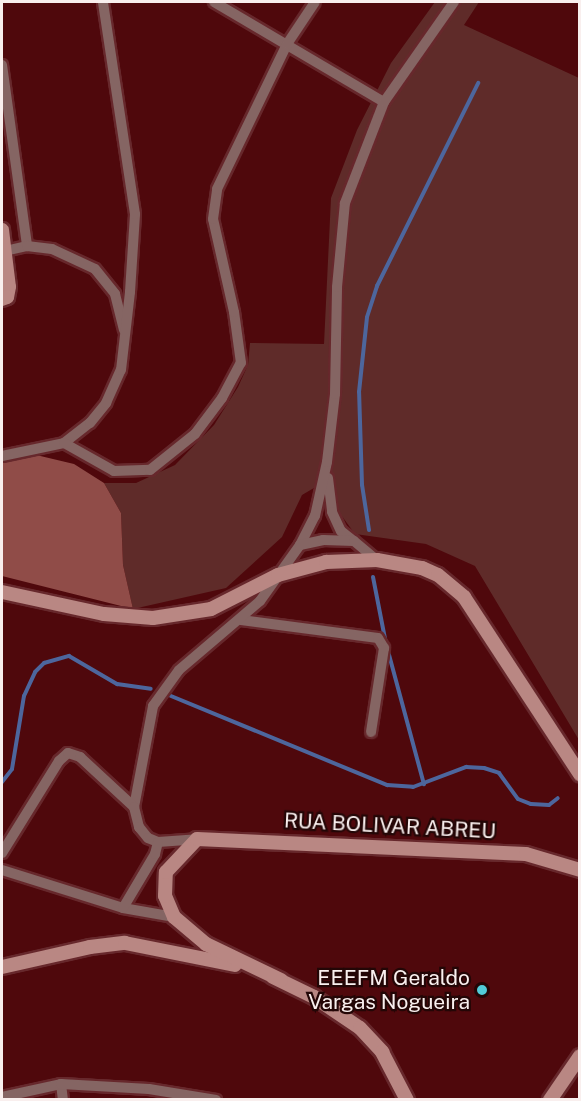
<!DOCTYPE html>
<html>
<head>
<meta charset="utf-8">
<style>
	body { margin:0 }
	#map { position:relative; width:581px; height:1101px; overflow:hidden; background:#4f080c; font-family:"Public Sans",sans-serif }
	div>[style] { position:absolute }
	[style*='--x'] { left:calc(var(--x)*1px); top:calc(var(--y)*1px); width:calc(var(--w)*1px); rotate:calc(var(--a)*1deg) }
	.green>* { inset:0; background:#5f2b29 }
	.forest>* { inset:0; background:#904c48 }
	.stream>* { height:4px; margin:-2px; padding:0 2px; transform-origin:2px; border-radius:2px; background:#4d669d }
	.roads { filter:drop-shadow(2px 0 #67282c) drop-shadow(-2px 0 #67282c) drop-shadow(0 2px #67282c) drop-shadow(0 -2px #67282c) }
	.street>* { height:10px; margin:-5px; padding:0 5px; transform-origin:5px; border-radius:5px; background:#856563 }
	.secondary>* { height:14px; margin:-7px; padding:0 7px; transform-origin:7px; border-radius:7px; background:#b98783 }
	.dots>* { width:16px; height:16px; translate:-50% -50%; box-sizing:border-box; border:3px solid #230606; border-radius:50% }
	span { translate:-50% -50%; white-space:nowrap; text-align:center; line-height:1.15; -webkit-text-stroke:4.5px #230606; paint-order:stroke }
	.street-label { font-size:21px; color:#f9efee }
	.poi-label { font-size:21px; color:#f9efee }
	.right { translate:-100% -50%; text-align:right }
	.frame { position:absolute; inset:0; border:3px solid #f9efee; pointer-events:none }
</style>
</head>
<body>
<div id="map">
	<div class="green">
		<i style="clip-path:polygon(435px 2px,479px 2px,464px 25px,579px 78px,579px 740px,475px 566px,426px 544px,355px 534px,319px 485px,302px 495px,282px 537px,226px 588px,133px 609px,123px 565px,121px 513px,104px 483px,136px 483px,175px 465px,214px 425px,238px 387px,248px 365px,250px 343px,324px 344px,331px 198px,357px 130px,391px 63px)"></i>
	</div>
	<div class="forest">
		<i style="clip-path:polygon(32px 454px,74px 464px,104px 483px,121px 513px,123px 565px,133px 609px,2px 576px,2px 460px)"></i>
	</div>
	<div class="stream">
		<i style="--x:369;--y:530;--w:46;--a:-98.8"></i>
		<i style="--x:362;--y:485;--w:93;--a:-91.8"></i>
		<i style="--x:359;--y:392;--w:75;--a:-83.9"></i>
		<i style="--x:367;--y:317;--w:33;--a:-72"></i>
		<i style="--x:377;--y:286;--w:227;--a:-63.5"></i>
		<i style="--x:373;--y:577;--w:68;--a:79"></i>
		<i style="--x:388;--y:651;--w:138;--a:74.9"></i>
		<i style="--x:171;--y:696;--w:234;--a:22.4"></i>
		<i style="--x:387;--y:785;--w:26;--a:4"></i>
		<i style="--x:413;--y:787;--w:57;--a:-20.7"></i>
		<i style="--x:466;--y:767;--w:18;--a:3"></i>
		<i style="--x:484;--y:768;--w:16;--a:18"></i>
		<i style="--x:499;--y:773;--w:32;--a:54"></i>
		<i style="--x:518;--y:799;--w:14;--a:21"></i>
		<i style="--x:531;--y:804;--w:18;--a:3"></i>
		<i style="--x:549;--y:805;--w:11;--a:-38"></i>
		<i style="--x:2;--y:782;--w:16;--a:-52"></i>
		<i style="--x:12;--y:769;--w:74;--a:-80.7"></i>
		<i style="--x:24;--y:696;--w:26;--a:-65"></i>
		<i style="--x:35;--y:672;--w:13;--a:-45"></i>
		<i style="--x:44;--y:663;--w:26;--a:-16"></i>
		<i style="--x:69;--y:656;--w:56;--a:30.3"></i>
		<i style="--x:117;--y:684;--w:34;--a:8"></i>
	</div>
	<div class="roads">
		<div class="street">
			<i style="--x:214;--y:2;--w:197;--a:30.5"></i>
			<i style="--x:2;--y:65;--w:183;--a:82.1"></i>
			<i style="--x:5;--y:251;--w:23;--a:-13"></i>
			<i style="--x:27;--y:246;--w:25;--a:7"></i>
			<i style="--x:52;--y:249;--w:47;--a:24.9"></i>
			<i style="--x:95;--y:269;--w:32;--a:51"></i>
			<i style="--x:115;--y:294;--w:37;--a:76"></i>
			<i style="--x:64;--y:443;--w:33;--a:-38"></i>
			<i style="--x:90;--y:423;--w:26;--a:-51"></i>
			<i style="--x:106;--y:403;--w:36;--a:-66"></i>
			<i style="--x:121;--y:370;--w:79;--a:-83.4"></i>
			<i style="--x:130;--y:292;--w:78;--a:-86.3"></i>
			<i style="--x:135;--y:214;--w:214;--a:-98.6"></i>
			<i style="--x:2;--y:456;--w:63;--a:-11.8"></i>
			<i style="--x:64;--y:443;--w:57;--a:29.2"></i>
			<i style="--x:114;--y:471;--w:36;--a:-2"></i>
			<i style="--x:150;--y:470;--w:58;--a:-38.7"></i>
			<i style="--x:195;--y:434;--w:45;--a:-53.1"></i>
			<i style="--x:222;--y:398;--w:40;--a:-62"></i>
			<i style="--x:241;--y:363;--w:51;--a:-97.8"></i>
			<i style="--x:234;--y:312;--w:95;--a:-102.7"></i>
			<i style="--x:213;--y:219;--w:30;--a:-82"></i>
			<i style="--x:217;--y:189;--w:161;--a:-64.2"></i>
			<i style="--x:287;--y:44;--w:50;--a:-56.3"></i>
			<i style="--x:328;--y:478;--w:34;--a:83"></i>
			<i style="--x:332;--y:512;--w:21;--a:65"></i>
			<i style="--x:341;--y:531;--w:16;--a:38"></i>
			<i style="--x:300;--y:545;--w:33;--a:-63"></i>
			<i style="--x:315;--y:516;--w:55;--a:-77.5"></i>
			<i style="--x:327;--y:462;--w:68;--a:-83.3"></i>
			<i style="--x:335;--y:394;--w:107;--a:-88.9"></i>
			<i style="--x:337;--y:287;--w:84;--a:-84.6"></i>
			<i style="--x:345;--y:203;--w:108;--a:-68.9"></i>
			<i style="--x:384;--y:102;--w:122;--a:-55"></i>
			<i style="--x:241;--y:620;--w:138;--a:7.5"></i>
			<i style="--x:378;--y:638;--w:12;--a:59"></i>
			<i style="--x:384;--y:648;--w:85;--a:98.8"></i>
			<i style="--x:134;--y:807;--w:103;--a:-79.3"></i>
			<i style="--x:153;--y:706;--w:44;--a:-54.2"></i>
			<i style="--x:179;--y:670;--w:106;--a:-40.4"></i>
			<i style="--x:260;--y:601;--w:69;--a:-54.5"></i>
			<i style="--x:300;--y:545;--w:24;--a:-12"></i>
			<i style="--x:323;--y:540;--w:31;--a:2"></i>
			<i style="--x:354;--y:541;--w:30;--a:40"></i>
			<i style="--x:2;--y:853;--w:108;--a:-58.2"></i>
			<i style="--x:59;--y:761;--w:12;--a:-42"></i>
			<i style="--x:68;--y:753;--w:13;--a:18"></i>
			<i style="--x:80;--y:757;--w:74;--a:42.8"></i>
			<i style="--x:134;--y:807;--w:21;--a:76"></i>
			<i style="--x:139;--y:827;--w:14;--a:51"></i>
			<i style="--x:148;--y:838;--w:11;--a:22"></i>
			<i style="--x:158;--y:842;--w:39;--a:-4"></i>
			<i style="--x:2;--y:870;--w:127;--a:17.4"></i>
			<i style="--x:123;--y:908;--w:52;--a:10"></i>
			<i style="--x:123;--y:908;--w:63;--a:-59.3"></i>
			<i style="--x:155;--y:854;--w:12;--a:-76"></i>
			<i style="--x:61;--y:1084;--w:16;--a:83"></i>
			<i style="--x:2;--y:1097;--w:60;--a:-12.4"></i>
			<i style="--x:61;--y:1084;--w:88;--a:3.3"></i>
			<i style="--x:149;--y:1089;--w:68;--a:9.3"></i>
		</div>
		<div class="secondary">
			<i style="--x:2;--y:230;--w:57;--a:83"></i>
			<i style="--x:9;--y:287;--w:10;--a:101"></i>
			<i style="--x:7;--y:297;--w:5;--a:158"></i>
			<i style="--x:2;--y:592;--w:104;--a:12.2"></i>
			<i style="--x:104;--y:614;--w:49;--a:4.7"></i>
			<i style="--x:153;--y:618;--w:59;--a:-8.8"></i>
			<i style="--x:211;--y:609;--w:75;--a:-26.9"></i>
			<i style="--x:278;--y:575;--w:50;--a:-15.2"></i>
			<i style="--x:326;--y:562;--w:51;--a:-2.2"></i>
			<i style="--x:377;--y:560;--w:46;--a:10.1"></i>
			<i style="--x:422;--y:568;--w:17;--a:24"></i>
			<i style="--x:438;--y:575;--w:34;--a:40"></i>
			<i style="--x:464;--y:597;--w:212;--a:56.8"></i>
			<i style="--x:2;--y:967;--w:90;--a:-12.8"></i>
			<i style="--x:90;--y:947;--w:35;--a:-7"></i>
			<i style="--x:125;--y:943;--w:112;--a:11.3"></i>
			<i style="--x:273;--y:977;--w:46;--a:26"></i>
			<i style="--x:314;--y:997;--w:55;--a:34"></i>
			<i style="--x:360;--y:1028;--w:33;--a:47"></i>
			<i style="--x:382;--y:1052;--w:54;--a:62.5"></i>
			<i style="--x:281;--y:980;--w:83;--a:-154.4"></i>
			<i style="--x:206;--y:944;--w:42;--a:-139.8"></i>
			<i style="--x:174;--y:917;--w:23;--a:-113"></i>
			<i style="--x:165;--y:896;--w:24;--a:-88"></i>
			<i style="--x:166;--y:872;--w:45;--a:-46.8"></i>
			<i style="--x:197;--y:839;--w:329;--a:2.6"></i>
			<i style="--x:526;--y:854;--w:56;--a:16.5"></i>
			<i style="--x:550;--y:1100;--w:53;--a:-55.7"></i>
		</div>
	</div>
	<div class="dots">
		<i style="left:482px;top:990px;background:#52cbd8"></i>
	</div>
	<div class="street-label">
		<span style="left:390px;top:826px;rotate:3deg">RUA BOLIVAR ABREU</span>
	</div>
	<div class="poi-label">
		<span class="right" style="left:470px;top:990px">EEEFM Geraldo<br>Vargas Nogueira</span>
	</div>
	<div class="frame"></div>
</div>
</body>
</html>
